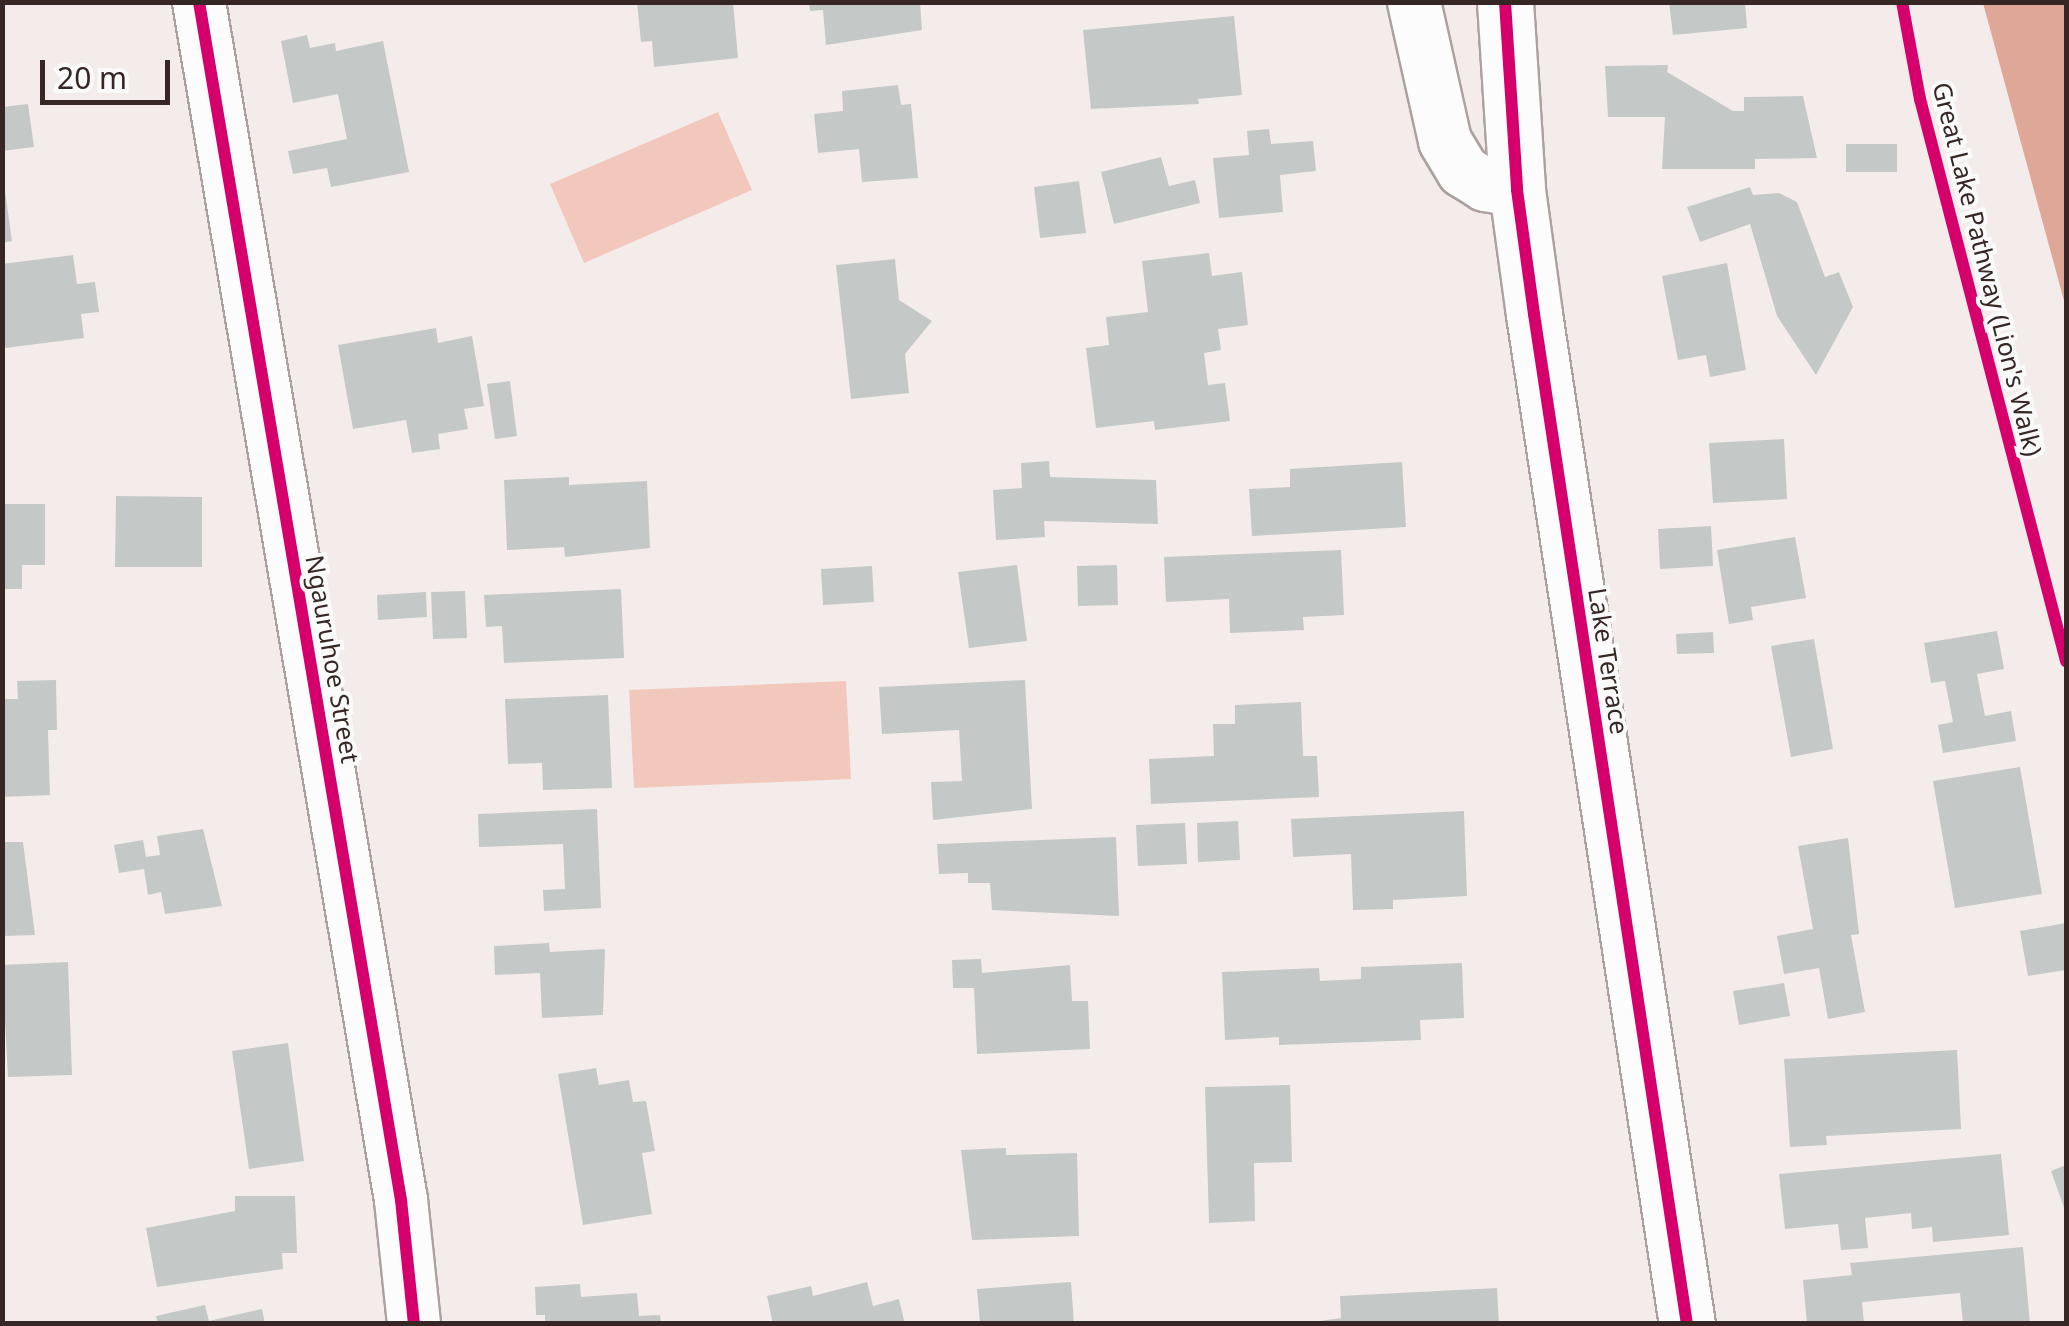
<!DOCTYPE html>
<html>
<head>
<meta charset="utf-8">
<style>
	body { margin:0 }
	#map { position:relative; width:2069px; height:1326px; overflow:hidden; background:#f4ecea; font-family:"Noto Sans",sans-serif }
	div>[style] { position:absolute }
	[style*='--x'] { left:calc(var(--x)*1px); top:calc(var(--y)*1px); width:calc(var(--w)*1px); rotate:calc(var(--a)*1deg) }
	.green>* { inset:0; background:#f2c8bc }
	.water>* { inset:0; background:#dea798 }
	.building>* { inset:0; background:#c4c9c8 }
	.roads { filter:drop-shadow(2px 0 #aba19f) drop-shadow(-2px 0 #aba19f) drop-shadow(0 2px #aba19f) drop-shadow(0 -2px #aba19f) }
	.minor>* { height:52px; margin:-26px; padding:0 26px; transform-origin:26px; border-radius:26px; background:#fdfcfc }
	.secondary>* { height:55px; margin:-27.5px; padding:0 27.5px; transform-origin:27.5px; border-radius:27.5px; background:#fdfcfc }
	.cycleway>* { height:12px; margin:-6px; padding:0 6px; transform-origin:6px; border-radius:6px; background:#d6006c }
	span { translate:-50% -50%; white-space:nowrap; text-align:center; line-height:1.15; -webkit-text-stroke:8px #fafafa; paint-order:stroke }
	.street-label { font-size:25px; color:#362724 }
	.frame { position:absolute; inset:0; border:5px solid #362724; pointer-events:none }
	.scale { position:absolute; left:40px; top:60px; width:130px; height:45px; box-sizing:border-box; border:5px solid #362724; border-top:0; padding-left:12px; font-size:30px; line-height:35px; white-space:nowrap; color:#362724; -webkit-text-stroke:8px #fafafa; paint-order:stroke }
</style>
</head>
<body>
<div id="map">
	<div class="green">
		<i style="clip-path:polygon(718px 112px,752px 190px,584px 263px,550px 184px)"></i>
		<i style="clip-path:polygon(846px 681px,851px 779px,634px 788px,629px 690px)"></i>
	</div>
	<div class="water">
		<i style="clip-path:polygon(1983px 3px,2066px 3px,2066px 308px)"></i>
	</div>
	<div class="building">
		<i style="clip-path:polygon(637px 2px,733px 2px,738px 58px,654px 67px,652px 41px,641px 42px)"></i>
		<i style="clip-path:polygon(809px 2px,920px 2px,922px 30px,826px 45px,823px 10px,810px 11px)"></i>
		<i style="clip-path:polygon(1669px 2px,1745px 2px,1747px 28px,1673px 35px)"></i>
		<i style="clip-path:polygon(1234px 16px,1242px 95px,1198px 99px,1199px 104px,1091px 109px,1083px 30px)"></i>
		<i style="clip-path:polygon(307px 35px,310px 48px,335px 43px,336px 51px,383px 41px,409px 172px,331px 187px,327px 168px,293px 174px,288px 151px,347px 139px,338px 94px,293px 103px,281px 41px)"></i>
		<i style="clip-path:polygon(1668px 65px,1667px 72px,1733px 111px,1744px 111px,1744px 97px,1803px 96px,1817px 158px,1755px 159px,1755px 169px,1662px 169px,1665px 117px,1608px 117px,1605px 66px)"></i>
		<i style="clip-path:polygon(898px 85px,901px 105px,911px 104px,918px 178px,862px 182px,859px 149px,818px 153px,814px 114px,843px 111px,842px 91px)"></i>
		<i style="clip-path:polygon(28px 104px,34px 147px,2px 151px,2px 107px)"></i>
		<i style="clip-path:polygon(1269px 129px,1271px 144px,1313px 141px,1316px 171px,1280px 175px,1283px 212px,1219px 218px,1213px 158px,1249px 155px,1247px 131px)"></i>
		<i style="clip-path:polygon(1846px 144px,1897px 144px,1897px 172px,1846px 172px)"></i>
		<i style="clip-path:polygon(1161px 157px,1169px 186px,1195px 180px,1200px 203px,1114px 224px,1101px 172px)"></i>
		<i style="clip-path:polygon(1079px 181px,1086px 233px,1040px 238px,1034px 187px)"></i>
		<i style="clip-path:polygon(1750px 187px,1753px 195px,1779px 193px,1797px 202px,1825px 277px,1839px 272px,1853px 307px,1816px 375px,1777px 316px,1750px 224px,1700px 242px,1687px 207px)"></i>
		<i style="clip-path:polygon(5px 191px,12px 241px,2px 243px,2px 192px)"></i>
		<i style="clip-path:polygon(1209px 253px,1212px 276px,1242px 272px,1248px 325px,1218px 329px,1221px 350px,1204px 353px,1208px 385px,1225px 383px,1230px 421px,1155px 430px,1154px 421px,1096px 428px,1086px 348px,1109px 345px,1106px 317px,1148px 312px,1142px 261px)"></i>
		<i style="clip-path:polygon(73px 255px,77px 284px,95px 282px,99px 312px,81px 314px,84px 338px,5px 348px,2px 264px)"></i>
		<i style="clip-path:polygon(895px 259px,899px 300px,932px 321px,905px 354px,909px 393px,851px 399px,836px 265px)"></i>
		<i style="clip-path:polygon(1727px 263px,1746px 370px,1710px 377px,1706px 355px,1678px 360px,1662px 276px)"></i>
		<i style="clip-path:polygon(436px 328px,438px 343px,472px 336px,484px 406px,464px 409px,468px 429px,438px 434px,440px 449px,412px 453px,406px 420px,353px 429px,338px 345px)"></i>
		<i style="clip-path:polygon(510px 381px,517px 436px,495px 439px,487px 384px)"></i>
		<i style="clip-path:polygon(1784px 439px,1787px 499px,1713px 503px,1709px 443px)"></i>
		<i style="clip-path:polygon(1049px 461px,1050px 477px,1156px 480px,1158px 524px,1044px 521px,1045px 537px,996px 540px,993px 490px,1022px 488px,1021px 463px)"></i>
		<i style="clip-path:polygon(1402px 462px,1406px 527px,1252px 536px,1249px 489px,1290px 487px,1290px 469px)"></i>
		<i style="clip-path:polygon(569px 477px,569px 485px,647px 481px,650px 548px,565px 557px,564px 547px,507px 550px,504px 480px)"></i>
		<i style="clip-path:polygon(116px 496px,202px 497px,202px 567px,115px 567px)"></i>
		<i style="clip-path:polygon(2px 504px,45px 504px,45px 565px,22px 565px,22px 589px,2px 589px)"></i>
		<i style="clip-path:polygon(1711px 526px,1713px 566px,1660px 569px,1658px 529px)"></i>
		<i style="clip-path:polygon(1795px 537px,1806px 598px,1751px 607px,1753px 620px,1729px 624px,1717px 550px)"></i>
		<i style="clip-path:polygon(1341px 550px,1344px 615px,1303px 617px,1304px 630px,1230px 633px,1229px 599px,1166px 602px,1164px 557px)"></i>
		<i style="clip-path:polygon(1017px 565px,1027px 641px,969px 648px,958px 572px)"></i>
		<i style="clip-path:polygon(1117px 565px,1118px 605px,1078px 606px,1077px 566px)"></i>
		<i style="clip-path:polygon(872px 566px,874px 602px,823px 605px,821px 569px)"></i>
		<i style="clip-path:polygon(621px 589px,624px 658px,504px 663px,502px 626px,486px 627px,484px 595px)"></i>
		<i style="clip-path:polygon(465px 591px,467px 638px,433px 639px,431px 592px)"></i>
		<i style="clip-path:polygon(426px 592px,427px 617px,378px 620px,377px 595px)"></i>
		<i style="clip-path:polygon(1997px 631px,2004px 669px,1977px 674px,1985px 716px,2011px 711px,2016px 741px,1943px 753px,1938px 725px,1953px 722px,1945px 681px,1931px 683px,1924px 643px)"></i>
		<i style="clip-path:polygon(1713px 632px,1714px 653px,1677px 654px,1676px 634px)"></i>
		<i style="clip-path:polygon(1814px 639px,1833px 749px,1791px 757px,1771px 646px)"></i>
		<i style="clip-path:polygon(56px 680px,57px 730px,48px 730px,50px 795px,2px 797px,2px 699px,18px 699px,17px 681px)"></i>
		<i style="clip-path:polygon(1025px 680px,1032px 809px,933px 820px,931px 782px,962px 781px,959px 730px,882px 734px,879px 687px)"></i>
		<i style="clip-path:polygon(608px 695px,612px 788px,543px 790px,542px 763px,508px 764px,505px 699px)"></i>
		<i style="clip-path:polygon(1301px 702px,1303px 756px,1317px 756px,1319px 797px,1151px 804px,1149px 759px,1214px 756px,1213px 724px,1235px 724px,1235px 705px)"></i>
		<i style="clip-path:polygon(2020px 767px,2042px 894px,1955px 908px,1933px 781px)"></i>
		<i style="clip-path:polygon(597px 809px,601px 908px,544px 911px,543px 890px,565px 889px,563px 844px,479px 847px,478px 814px)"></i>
		<i style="clip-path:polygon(1464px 811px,1467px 896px,1393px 900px,1393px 909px,1353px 910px,1351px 854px,1293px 857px,1291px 819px)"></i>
		<i style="clip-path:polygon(1238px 821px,1240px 860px,1198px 862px,1197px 823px)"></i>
		<i style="clip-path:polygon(1185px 823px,1187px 864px,1138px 866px,1136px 825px)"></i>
		<i style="clip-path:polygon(203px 829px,222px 906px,165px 914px,161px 892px,148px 895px,144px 869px,119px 873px,114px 845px,143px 840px,146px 857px,160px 855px,157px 836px)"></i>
		<i style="clip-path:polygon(1116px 837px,1119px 916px,992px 910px,990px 883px,968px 883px,968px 873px,939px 874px,937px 844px)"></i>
		<i style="clip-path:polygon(1848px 838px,1859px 934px,1851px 935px,1865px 1012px,1828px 1019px,1819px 968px,1784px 974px,1777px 936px,1813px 929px,1798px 846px)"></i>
		<i style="clip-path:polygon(2px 842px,23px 842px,35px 935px,2px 936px)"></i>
		<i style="clip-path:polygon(2066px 923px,2066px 970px,2028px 976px,2020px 931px)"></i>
		<i style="clip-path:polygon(549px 943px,550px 952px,605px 949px,603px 1015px,542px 1018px,540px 973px,495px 975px,494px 946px)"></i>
		<i style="clip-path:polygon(981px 959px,982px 973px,1070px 965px,1072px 1001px,1088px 1001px,1090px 1049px,977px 1054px,974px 988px,953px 988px,952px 960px)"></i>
		<i style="clip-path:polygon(68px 962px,72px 1075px,8px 1077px,2px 965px)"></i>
		<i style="clip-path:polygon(1462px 963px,1464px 1018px,1420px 1020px,1421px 1040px,1279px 1045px,1279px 1037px,1225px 1040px,1222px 972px,1319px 968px,1320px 981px,1361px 979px,1361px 967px)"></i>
		<i style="clip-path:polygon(1784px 983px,1790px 1016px,1739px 1025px,1733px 991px)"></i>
		<i style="clip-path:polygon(288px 1043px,304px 1161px,249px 1169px,232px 1051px)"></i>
		<i style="clip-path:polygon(1957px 1050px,1961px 1129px,1826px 1136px,1827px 1145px,1790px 1147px,1784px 1059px)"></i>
		<i style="clip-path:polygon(596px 1068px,599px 1085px,629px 1080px,633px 1102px,646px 1101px,655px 1151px,642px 1153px,652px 1214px,583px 1225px,558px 1074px)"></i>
		<i style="clip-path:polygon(1290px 1085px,1292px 1162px,1254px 1163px,1255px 1221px,1209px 1223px,1205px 1087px)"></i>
		<i style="clip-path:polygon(1006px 1148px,1006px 1155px,1077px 1153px,1079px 1236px,972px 1240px,961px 1150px)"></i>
		<i style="clip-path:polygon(2001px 1154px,2009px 1235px,1933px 1242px,1932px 1227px,1912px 1229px,1911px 1213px,1865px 1218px,1868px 1248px,1841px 1250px,1838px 1224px,1785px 1229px,1779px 1174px)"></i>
		<i style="clip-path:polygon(2066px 1165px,2066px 1213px,2051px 1171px)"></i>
		<i style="clip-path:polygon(235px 1196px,295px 1196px,297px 1253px,282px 1253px,283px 1269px,157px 1287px,146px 1228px,235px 1211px)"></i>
		<i style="clip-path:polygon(2023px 1247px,2030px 1324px,1963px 1324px,1960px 1293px,1862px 1302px,1864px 1324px,1807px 1324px,1803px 1280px,1852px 1275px,1850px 1263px)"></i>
		<i style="clip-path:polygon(867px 1282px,873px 1306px,899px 1299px,905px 1324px,773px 1324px,767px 1296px,811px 1286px,813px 1296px)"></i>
		<i style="clip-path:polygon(1071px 1282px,1074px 1324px,980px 1324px,977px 1289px)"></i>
		<i style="clip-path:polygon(580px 1284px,581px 1297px,637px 1293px,639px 1316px,660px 1315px,661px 1324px,545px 1324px,545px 1315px,536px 1315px,535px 1287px)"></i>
		<i style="clip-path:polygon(1497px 1288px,1499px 1324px,1299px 1324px,1341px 1318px,1340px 1296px)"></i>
		<i style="clip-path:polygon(205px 1305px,209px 1321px,262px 1309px,265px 1324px,158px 1324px,156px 1316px)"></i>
	</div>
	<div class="roads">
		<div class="minor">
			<i style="--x:199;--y:2;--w:1215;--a:80.43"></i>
			<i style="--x:401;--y:1200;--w:125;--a:84"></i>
			<i style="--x:1414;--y:2;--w:142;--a:77.4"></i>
			<i style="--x:1445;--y:141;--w:35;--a:59"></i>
			<i style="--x:1463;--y:171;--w:26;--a:32"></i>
			<i style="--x:1485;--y:185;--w:32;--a:9"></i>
		</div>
		<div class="secondary">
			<i style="--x:1505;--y:2;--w:188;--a:86.3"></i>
			<i style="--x:1517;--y:190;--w:125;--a:82.2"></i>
			<i style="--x:1534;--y:314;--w:1022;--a:81.39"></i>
		</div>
	</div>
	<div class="cycleway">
		<i style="--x:199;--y:2;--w:1215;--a:80.43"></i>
		<i style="--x:401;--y:1200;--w:125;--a:84"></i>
		<i style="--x:1505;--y:2;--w:188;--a:86.3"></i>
		<i style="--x:1517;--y:190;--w:125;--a:82.2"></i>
		<i style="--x:1534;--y:314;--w:1022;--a:81.39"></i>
		<i style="--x:1902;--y:2;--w:99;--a:79.5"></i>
		<i style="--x:1920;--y:99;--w:581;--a:75.44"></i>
	</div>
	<div class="street-label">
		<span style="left:1988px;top:269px;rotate:76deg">Great Lake Pathway (Lion's Walk)</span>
		<span style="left:333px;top:659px;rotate:80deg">Ngauruhoe Street</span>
		<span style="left:1609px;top:661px;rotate:81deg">Lake Terrace</span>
	</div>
	<div class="frame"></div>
	<div class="scale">20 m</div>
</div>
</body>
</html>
